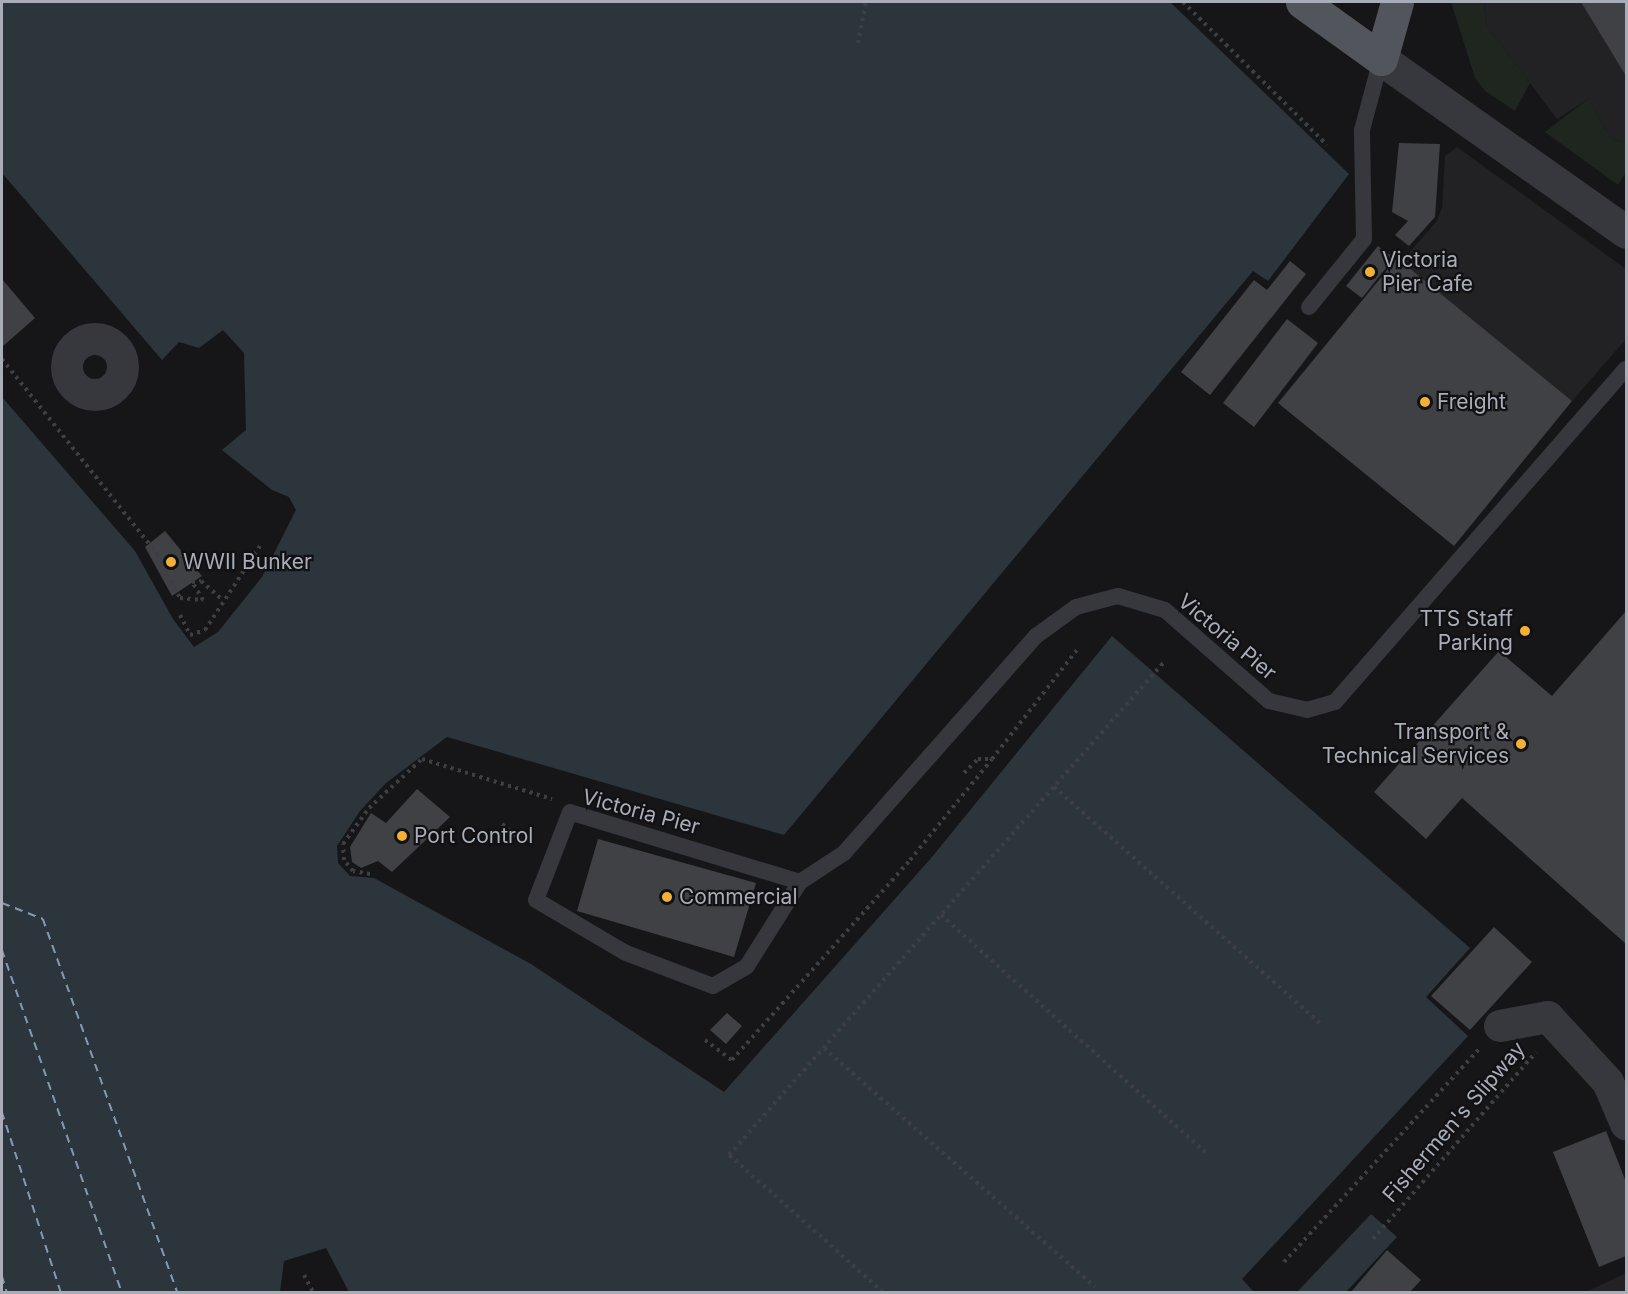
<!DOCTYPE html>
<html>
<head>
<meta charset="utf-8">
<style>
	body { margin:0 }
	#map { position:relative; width:1628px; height:1294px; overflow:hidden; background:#161618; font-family:Inter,sans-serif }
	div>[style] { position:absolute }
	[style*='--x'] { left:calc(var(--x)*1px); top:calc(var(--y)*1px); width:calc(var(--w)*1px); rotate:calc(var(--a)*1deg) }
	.built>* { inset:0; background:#222225 }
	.green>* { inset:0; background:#1e261f }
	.water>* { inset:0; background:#2c353c }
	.ferry>* { height:1.5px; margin-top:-0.75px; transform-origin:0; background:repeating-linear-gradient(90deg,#7f9bb3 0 8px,transparent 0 14px) }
	.building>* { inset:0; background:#404145 }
	.path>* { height:4px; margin-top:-2px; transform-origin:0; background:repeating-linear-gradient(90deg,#3d3f44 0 3px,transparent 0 7.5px) }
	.service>* { height:16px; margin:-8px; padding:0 8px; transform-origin:8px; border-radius:8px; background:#37383d }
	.minor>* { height:32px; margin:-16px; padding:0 16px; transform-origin:16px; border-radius:16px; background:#37383d }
	.minor>.ring { margin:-16px; padding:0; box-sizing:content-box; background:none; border:32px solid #37383d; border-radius:50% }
	.tertiary>* { height:33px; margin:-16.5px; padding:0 16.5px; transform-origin:16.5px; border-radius:16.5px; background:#37383d }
	.primary>* { height:33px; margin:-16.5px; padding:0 16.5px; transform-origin:16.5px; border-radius:16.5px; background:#53555c }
	.dots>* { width:16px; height:16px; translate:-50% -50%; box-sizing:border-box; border:3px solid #111113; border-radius:50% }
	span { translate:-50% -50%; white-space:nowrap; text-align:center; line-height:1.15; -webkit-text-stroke:4.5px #111113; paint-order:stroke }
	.poi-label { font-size:21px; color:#a8adb8 }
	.left { translate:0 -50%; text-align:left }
	.right { translate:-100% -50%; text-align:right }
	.street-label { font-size:21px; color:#a8adb8 }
	.frame { position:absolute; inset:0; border:3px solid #a8adb8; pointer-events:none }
</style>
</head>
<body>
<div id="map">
	<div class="built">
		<i style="clip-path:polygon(1484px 2px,1626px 2px,1626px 143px,1611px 139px,1588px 99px,1557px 119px,1486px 25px)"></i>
		<i style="clip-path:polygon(1457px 147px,1626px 269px,1626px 339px,1572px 401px,1401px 262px,1436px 222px,1442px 208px,1445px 156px)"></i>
		<i style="clip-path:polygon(1626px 1273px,1626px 1292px,1586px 1292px)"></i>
	</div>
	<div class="green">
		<i style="clip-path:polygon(1451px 2px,1484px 2px,1486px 25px,1530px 83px,1515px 111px,1485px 91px,1475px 78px)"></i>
		<i style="clip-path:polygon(1588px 99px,1611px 139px,1626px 143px,1626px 172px,1618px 185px,1545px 132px)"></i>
	</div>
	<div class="water">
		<i style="clip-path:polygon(2px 2px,1170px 2px,1349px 174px,1268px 281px,1253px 271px,784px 835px,447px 737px,386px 783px,360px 811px,337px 846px,338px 863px,350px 876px,374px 878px,531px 964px,724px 1092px,932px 857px,1112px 636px,1470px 948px,1426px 997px,1468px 1036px,1242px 1279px,1254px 1292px,349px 1292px,326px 1248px,284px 1261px,280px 1292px,2px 1292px,2px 397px,135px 551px,173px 619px,194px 647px,218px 632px,262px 577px,296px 510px,289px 497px,272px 490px,222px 450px,246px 430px,244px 353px,223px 330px,199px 348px,179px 342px,162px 360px,2px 173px)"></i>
		<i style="clip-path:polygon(1371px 1214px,1397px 1237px,1346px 1292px,1297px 1292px)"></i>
	</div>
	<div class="ferry">
		<i style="--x:2;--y:903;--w:44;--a:21.3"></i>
		<i style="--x:43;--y:919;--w:396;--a:70.2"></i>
		<i style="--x:2;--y:950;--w:362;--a:70.7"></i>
		<i style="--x:2;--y:1112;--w:189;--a:71.9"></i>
		<i style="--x:2;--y:1276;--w:17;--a:73"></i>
	</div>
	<div class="building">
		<i style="clip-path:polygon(1581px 2px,1626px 2px,1626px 76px)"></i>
		<i style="clip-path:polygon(1399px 143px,1440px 144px,1435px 217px,1409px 246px,1395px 235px,1408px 221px,1392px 212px)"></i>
		<i style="clip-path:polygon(1378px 246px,1394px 258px,1362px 298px,1346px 286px)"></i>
		<i style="clip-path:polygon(1397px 258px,1572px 401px,1454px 546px,1278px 403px)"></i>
		<i style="clip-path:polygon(1290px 261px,1306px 274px,1210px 395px,1181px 372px,1254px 280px,1267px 290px)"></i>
		<i style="clip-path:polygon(2px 279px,35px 318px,2px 347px)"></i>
		<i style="clip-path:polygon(1287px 319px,1318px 343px,1254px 427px,1223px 403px)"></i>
		<i style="clip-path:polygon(165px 531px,202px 576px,172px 596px,145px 547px)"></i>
		<i style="clip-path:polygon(1626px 611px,1626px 944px,1462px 798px,1426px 839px,1374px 792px,1499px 651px,1552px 696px)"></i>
		<i style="clip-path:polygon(417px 789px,450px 817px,392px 872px,378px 861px,361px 868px,352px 862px,350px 847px,371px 813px,386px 823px)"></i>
		<i style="clip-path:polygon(598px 839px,756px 883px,734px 957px,577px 911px)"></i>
		<i style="clip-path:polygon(1494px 927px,1532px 962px,1470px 1030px,1431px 996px)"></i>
		<i style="clip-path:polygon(727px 1013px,742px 1026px,726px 1044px,710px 1030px)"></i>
		<i style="clip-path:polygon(1606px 1131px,1626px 1182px,1626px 1256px,1599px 1267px,1553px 1152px)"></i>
		<i style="clip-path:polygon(1387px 1250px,1421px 1280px,1410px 1292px,1351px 1292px)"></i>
	</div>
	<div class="path">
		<i style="--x:1183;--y:2;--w:203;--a:44.8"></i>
		<i style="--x:858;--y:43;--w:42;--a:-79"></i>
		<i style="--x:2;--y:359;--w:249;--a:51.5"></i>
		<i style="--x:157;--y:554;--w:50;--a:62.4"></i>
		<i style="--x:180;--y:598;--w:23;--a:5"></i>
		<i style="--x:203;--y:600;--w:21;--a:-121"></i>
		<i style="--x:192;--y:582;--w:9;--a:-6"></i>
		<i style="--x:201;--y:581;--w:30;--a:41"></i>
		<i style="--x:180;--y:615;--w:22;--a:63"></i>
		<i style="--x:190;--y:635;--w:16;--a:-18"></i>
		<i style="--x:205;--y:630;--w:104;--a:-56.8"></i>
		<i style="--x:964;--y:773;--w:20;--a:-45"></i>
		<i style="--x:978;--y:759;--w:14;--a:0"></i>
		<i style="--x:992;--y:759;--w:138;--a:-52.1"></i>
		<i style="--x:1054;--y:787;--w:360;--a:41.6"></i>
		<i style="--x:502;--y:824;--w:29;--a:41"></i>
		<i style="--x:370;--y:874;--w:17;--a:-170"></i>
		<i style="--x:353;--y:871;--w:14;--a:-129"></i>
		<i style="--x:344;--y:860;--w:16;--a:-94"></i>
		<i style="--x:343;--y:844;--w:44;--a:-54.2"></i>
		<i style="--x:369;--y:808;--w:72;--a:-42.8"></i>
		<i style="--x:422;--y:759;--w:136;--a:17.1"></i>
		<i style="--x:941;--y:915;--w:358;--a:41.9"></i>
		<i style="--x:705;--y:1040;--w:34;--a:37"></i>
		<i style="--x:732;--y:1060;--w:268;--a:-48.3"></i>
		<i style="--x:910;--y:860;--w:130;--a:-50.9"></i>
		<i style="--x:824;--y:1048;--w:361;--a:41.4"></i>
		<i style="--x:1373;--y:1239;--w:248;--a:-48.9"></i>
		<i style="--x:1284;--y:1262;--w:290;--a:-47.5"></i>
		<i style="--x:304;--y:1275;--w:19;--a:62"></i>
		<i style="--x:883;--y:1292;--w:206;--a:-138.3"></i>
		<i style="--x:729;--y:1155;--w:657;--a:-48.58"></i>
	</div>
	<div class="service">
		<i style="--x:1309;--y:307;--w:87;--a:-51"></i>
		<i style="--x:1364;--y:239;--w:109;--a:-91.1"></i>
		<i style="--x:1362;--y:130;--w:73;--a:-75"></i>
		<i style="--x:800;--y:882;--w:240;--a:-163.1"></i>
		<i style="--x:570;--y:812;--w:94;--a:111.1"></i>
		<i style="--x:536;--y:900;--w:104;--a:30.5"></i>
		<i style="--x:626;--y:953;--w:93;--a:20.8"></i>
		<i style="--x:713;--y:986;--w:39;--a:-30"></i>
		<i style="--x:747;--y:966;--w:99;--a:-57.8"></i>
		<i style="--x:800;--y:882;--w:53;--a:-33.4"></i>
		<i style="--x:844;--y:853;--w:290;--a:-48.5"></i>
		<i style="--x:1036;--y:636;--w:49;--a:-35.9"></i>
		<i style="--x:1076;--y:607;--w:43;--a:-14.7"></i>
		<i style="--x:1118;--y:596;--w:49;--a:16.6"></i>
		<i style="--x:1165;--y:610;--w:138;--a:41.2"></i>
		<i style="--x:1269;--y:701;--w:39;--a:13"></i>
		<i style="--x:1307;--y:710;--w:29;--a:-16"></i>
		<i style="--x:1335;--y:702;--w:442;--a:-48.9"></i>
	</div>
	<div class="minor">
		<i class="ring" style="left:67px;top:339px;width:24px;height:24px"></i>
		<i style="--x:1500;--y:1026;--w:49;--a:-10.6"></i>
		<i style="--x:1548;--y:1017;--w:88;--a:47.3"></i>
		<i style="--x:1608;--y:1082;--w:46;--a:66.8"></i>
	</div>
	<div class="tertiary">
		<i style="--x:1381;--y:59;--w:300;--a:35.2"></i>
	</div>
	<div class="primary">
		<i style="--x:1302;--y:2;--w:97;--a:35.8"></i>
		<i style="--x:1381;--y:59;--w:59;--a:-74.3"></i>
	</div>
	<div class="dots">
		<i style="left:1370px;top:272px;background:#f2b134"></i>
		<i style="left:1425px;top:402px;background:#f2b134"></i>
		<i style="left:171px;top:562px;background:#f2b134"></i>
		<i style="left:1525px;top:631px;background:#f2b134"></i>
		<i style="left:1521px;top:744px;background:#f2b134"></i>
		<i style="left:402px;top:836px;background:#f2b134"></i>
		<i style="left:667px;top:897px;background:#f2b134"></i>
	</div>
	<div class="poi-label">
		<span class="left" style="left:1382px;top:272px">Victoria<br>Pier Cafe</span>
		<span class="left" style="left:1437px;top:402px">Freight</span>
		<span class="left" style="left:183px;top:562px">WWII Bunker</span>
		<span class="right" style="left:1513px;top:631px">TTS Staff<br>Parking</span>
		<span class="right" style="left:1509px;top:744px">Transport &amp;<br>Technical Services</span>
		<span class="left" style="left:414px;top:836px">Port Control</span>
		<span class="left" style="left:679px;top:897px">Commercial</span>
	</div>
	<div class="street-label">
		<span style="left:1227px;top:637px;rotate:40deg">Victoria Pier</span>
		<span style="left:641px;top:812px;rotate:15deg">Victoria Pier</span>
		<span style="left:1454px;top:1122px;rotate:-49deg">Fishermen's Slipway</span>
	</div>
	<div class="frame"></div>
</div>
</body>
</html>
